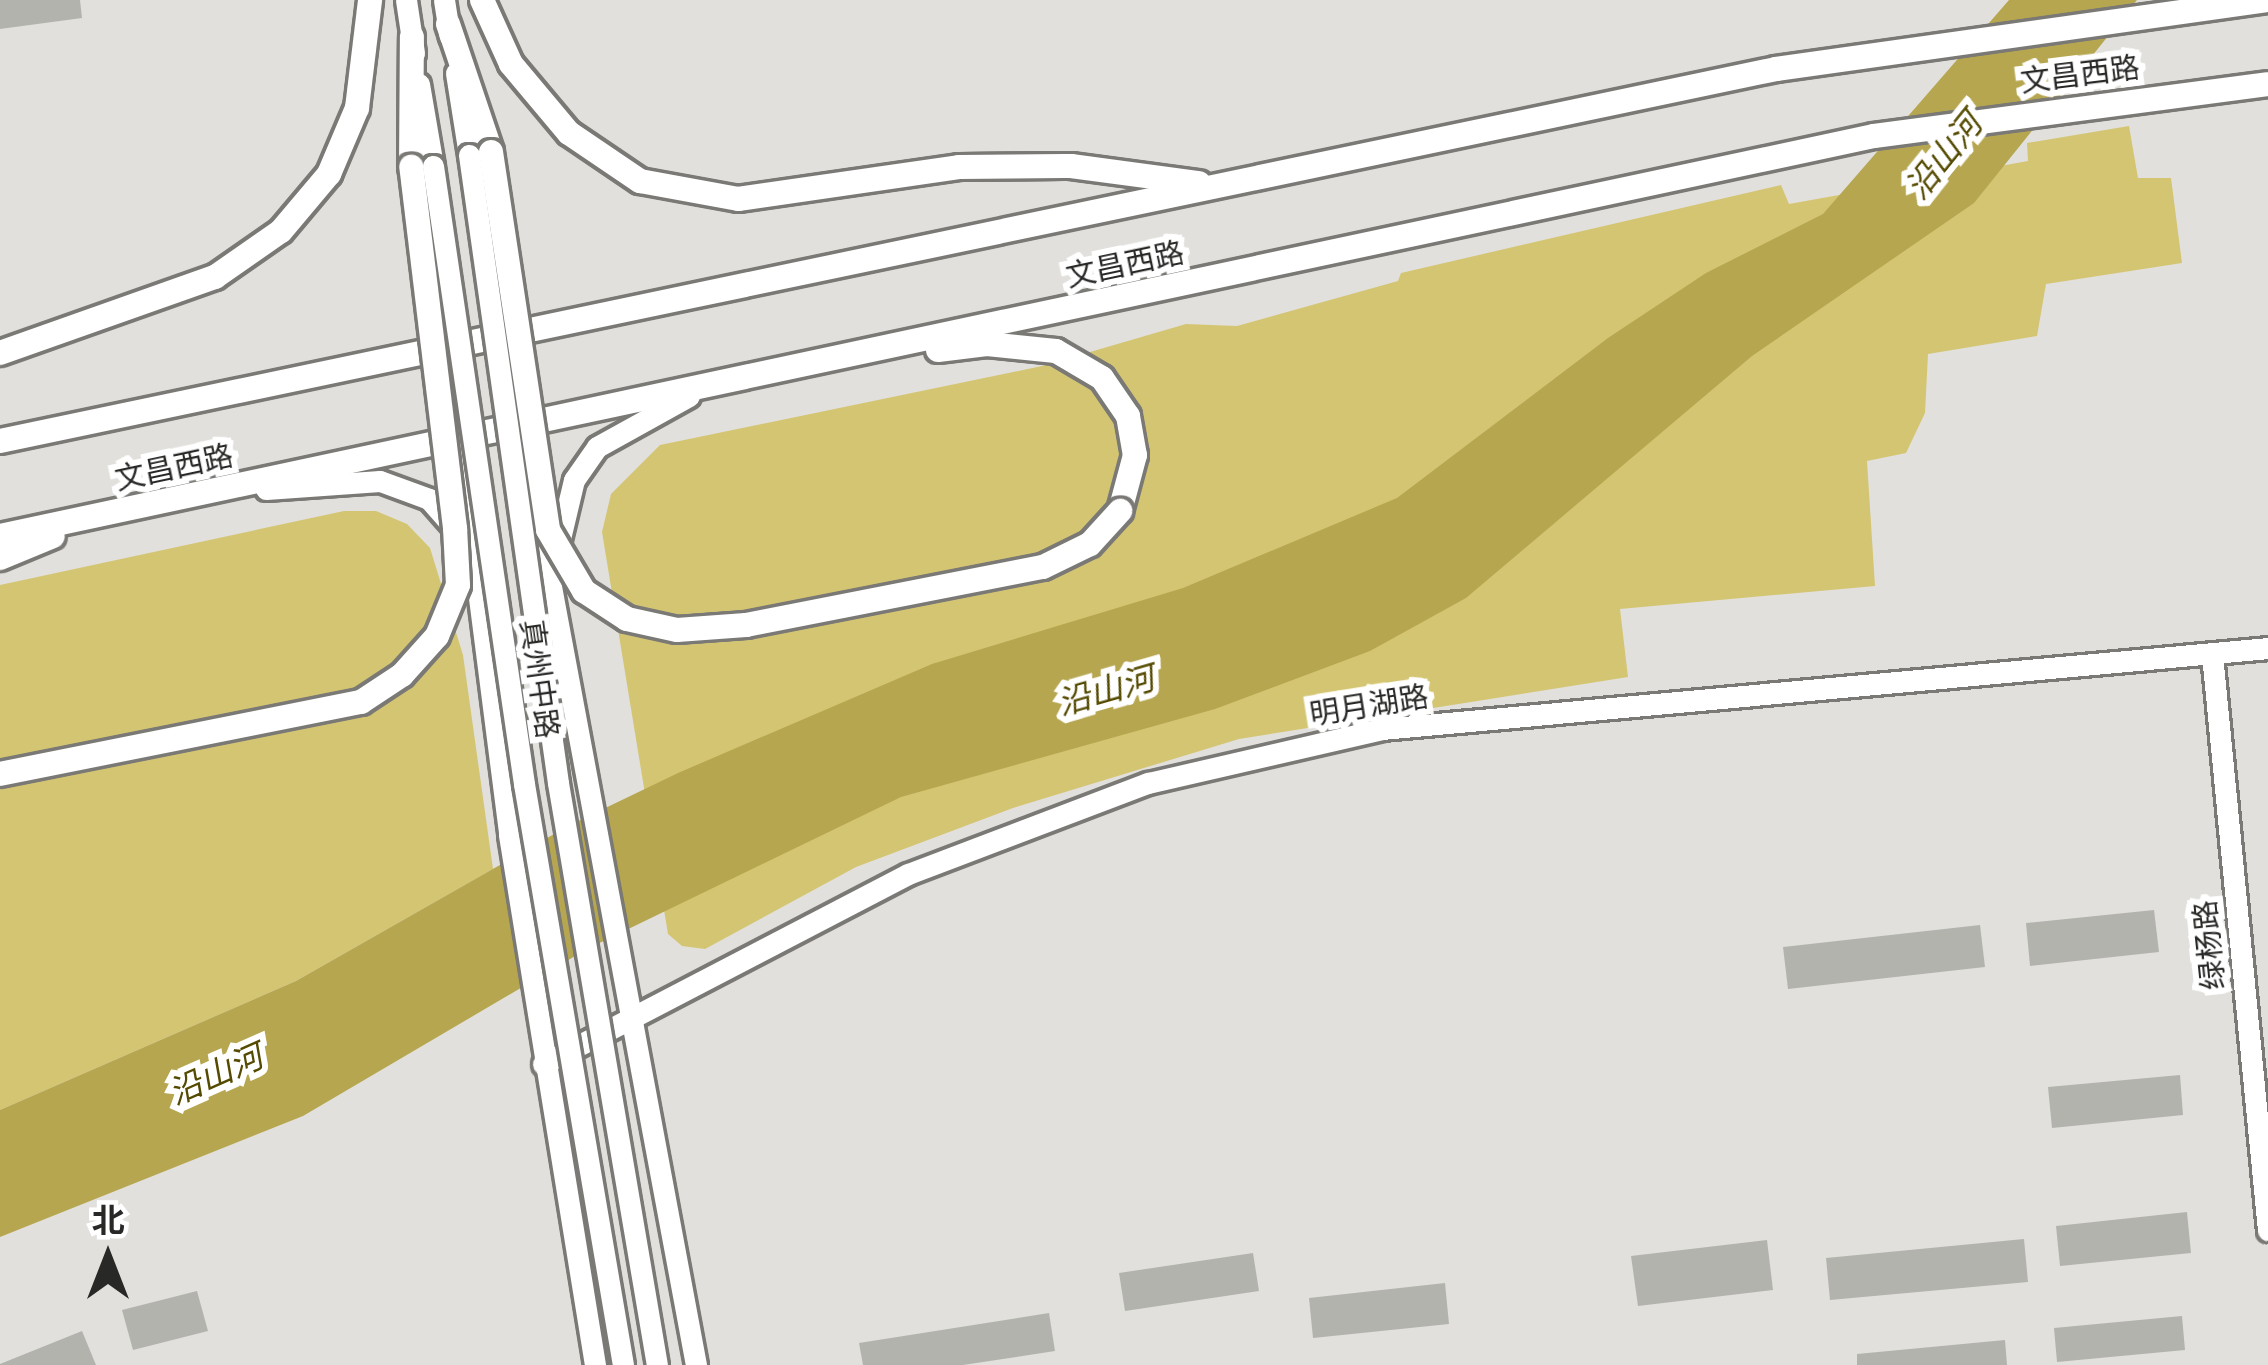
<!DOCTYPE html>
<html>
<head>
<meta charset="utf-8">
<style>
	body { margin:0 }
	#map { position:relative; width:2268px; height:1365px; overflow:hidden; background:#e1e0dc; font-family:"Work Sans","Noto Sans SC",sans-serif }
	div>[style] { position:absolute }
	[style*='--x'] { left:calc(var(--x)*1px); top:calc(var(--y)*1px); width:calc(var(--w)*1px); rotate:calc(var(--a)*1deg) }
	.green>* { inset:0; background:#d4c573 }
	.water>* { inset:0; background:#b6a64f }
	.building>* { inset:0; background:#b3b3ae }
	.roads { filter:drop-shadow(3px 0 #7a7975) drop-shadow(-3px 0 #7a7975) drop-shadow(0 3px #7a7975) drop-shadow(0 -3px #7a7975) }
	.tertiary>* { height:21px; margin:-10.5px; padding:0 10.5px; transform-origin:10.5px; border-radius:10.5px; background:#fff }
	.secondary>* { height:21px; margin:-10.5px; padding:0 10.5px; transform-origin:10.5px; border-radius:10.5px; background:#fff }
	.primary>* { height:24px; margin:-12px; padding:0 12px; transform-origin:12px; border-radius:12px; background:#fff }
	.bridges { filter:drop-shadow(3px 0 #7a7975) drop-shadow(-3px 0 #7a7975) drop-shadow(0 3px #7a7975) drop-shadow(0 -3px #7a7975) }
	.secondary-bridge>* { height:21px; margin:-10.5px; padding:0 10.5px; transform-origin:10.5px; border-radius:10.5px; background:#fff }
	.primary-bridge>* { height:24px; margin:-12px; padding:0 12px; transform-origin:12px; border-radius:12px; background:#fff }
	span { translate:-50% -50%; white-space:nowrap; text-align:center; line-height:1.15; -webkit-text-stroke:12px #fff; paint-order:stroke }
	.street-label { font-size:30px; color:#282826 }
	.water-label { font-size:33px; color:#554a01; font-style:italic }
	.north { position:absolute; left:48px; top:1197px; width:120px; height:120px; -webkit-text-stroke:9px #fff; paint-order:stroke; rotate:0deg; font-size:33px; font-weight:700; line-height:48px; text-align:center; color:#282826 }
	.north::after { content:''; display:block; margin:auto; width:42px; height:54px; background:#282826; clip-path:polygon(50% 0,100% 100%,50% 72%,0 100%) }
</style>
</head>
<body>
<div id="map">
	<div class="green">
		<i style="clip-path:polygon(2129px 126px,2138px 178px,2171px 178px,2182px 263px,2046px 284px,2037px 336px,1928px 354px,1925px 413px,1906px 453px,1867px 461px,1875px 586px,1620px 609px,1628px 677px,1239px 739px,1013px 808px,856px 867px,705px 949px,682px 946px,668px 934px,602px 532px,611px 494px,660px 445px,1042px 366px,1186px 324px,1237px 326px,1398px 281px,1401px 273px,1781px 185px,1789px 204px,2028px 161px,2027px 143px)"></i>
		<i style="clip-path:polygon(344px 511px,376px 511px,407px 524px,430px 548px,463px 655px,493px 869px,296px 981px,0 1110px,0 585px)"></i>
	</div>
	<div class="water">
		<i style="clip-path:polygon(2009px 0,2137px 0,1974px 203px,1752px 356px,1466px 598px,1370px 651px,1215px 709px,901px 797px,587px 949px,303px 1116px,0 1237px,0 1110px,296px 981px,570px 825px,678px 773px,932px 664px,1183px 588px,1397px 498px,1608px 338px,1706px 273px,1823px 214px)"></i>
	</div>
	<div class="building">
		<i style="clip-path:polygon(0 0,80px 0,82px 18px,0 29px)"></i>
		<i style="clip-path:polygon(2154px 910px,2159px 952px,2030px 966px,2026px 923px)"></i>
		<i style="clip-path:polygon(1980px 925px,1985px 967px,1788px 989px,1783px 947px)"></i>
		<i style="clip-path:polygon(2180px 1075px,2183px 1115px,2052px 1128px,2048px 1087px)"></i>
		<i style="clip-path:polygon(2187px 1212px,2191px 1253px,2060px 1266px,2056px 1226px)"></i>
		<i style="clip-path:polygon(2024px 1239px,2028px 1282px,1830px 1300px,1826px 1258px)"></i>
		<i style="clip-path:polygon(1767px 1240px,1773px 1290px,1638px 1306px,1631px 1256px)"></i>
		<i style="clip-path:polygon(1253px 1253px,1259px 1291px,1125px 1311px,1119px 1273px)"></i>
		<i style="clip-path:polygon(1445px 1283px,1449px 1324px,1313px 1338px,1309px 1298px)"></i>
		<i style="clip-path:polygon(197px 1291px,208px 1331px,133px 1350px,122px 1310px)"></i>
		<i style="clip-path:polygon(1049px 1313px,1055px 1351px,963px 1365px,863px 1365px,859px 1343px)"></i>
		<i style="clip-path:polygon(2182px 1316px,2185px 1350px,2057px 1362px,2054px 1328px)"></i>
		<i style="clip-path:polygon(82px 1331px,96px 1365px,0 1365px,0 1364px)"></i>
		<i style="clip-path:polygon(2005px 1340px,2007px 1365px,1857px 1365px,1857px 1354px)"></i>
	</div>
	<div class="roads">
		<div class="tertiary">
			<i style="--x:505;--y:334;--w:106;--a:80.2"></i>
			<i style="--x:447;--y:348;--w:491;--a:82.7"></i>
			<i style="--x:509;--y:835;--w:537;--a:80.78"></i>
			<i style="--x:266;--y:489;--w:114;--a:-4"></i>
			<i style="--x:380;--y:481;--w:52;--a:20.2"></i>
			<i style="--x:429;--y:499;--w:43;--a:48.8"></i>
			<i style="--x:539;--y:522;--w:857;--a:79.45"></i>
			<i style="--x:558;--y:547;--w:69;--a:-76.6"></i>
			<i style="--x:574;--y:480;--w:40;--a:-55.1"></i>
			<i style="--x:597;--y:447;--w:105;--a:-29"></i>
			<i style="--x:2212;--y:654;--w:579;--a:84.45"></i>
			<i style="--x:543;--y:1064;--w:411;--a:-27.5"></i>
			<i style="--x:908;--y:874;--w:257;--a:-20.8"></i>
			<i style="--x:1148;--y:783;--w:240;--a:-13"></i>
			<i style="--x:1382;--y:729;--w:890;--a:-5.22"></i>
		</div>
		<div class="secondary">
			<i style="--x:406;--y:0;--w:54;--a:81.4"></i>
			<i style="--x:444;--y:0;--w:36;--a:81"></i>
			<i style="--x:456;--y:73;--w:83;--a:81"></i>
			<i style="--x:419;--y:84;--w:83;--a:80.3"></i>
		</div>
		<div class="primary">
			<i style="--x:482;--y:0;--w:70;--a:65.6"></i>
			<i style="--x:511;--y:64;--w:90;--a:50"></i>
			<i style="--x:569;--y:133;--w:86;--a:34.1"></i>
			<i style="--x:640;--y:181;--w:100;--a:10.4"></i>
			<i style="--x:738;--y:199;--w:223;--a:-8.2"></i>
			<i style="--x:959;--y:167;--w:112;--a:-0.5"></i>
			<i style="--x:1071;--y:166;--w:129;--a:7.6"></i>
			<i style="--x:448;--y:24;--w:135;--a:71.4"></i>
			<i style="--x:411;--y:167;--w:130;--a:-89.6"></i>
			<i style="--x:938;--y:350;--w:49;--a:-7"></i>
			<i style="--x:987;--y:344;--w:69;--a:5.8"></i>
			<i style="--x:1056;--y:351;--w:53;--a:30.4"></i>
			<i style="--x:1102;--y:378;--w:46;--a:55.6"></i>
			<i style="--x:1128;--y:416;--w:40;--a:80"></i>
			<i style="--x:1135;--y:455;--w:58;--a:105"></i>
			<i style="--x:0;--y:353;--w:228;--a:-19.5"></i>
			<i style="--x:215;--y:277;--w:80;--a:-34.9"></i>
			<i style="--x:281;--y:231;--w:75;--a:-49.9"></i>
			<i style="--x:329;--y:174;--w:72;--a:-67"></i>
			<i style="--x:357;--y:108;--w:109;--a:-83.1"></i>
			<i style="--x:0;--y:441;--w:1815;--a:-11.83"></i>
			<i style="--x:1776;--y:69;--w:494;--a:-8"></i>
			<i style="--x:0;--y:536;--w:1916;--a:-12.05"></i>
			<i style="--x:1874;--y:136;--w:397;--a:-7.5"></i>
			<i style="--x:0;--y:558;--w:57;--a:-22.5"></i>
		</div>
	</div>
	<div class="bridges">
		<div class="secondary-bridge">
			<i style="--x:469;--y:155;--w:634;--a:81.93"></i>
			<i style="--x:558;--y:783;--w:590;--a:80.35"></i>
			<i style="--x:433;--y:166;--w:625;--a:81.62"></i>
			<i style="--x:524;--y:784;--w:589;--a:80.33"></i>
		</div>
		<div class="primary-bridge">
			<i style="--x:491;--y:152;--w:382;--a:81.4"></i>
			<i style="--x:548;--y:530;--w:71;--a:59.5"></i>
			<i style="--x:584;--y:591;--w:51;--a:33.1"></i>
			<i style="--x:627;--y:619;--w:51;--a:12.4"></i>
			<i style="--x:677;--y:630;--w:69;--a:-4.1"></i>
			<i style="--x:746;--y:625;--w:303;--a:-11.1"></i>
			<i style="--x:1043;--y:567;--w:52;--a:-26.1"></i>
			<i style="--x:1090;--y:544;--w:45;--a:-47.7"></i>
			<i style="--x:0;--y:774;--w:368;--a:-11.3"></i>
			<i style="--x:361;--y:702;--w:49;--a:-33.4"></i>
			<i style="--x:402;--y:675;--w:52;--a:-48.1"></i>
			<i style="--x:437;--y:636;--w:55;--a:-67.6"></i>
			<i style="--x:458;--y:585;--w:57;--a:-93"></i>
			<i style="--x:455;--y:528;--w:364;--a:-96.9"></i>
		</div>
	</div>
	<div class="street-label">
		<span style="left:2080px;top:75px;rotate:-7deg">文昌西路</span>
		<span style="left:1125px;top:265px;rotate:-12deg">文昌西路</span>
		<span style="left:174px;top:468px;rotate:-12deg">文昌西路</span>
		<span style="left:539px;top:679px;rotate:82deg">真州中路</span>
		<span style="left:1369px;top:706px;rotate:-9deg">明月湖路</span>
		<span style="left:2210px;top:945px;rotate:-96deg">绿杨路</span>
	</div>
	<div class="water-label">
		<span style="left:1944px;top:156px;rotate:-51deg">沿山河</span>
		<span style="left:1106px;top:691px;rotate:-16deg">沿山河</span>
		<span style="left:216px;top:1075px;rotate:-24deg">沿山河</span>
	</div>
	<div class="north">北</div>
</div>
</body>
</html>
